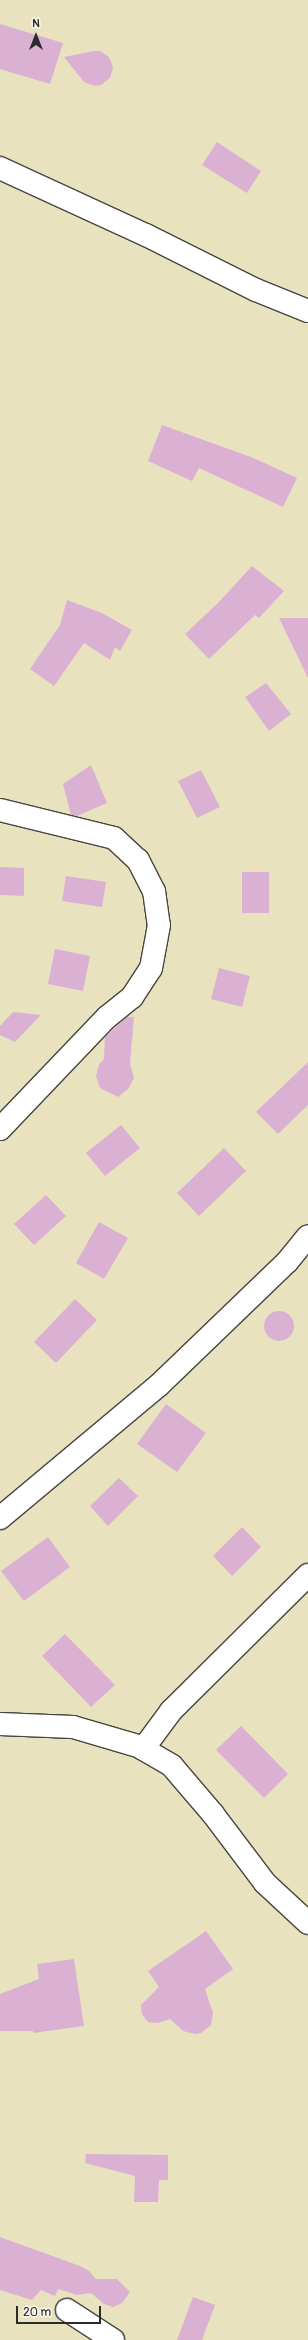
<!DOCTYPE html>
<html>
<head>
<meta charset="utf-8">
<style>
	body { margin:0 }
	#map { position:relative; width:308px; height:2340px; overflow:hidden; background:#e9e2bf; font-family:Pangolin,sans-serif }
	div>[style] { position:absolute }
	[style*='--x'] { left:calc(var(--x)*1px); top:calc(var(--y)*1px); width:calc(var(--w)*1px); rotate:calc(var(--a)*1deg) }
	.building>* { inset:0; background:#dbb1d3 }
	.round { border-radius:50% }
	.roads { filter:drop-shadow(1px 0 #484641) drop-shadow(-1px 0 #484641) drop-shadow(0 1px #484641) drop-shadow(0 -1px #484641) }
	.minor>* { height:22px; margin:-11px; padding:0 11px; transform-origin:11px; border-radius:11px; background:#fff }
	span { translate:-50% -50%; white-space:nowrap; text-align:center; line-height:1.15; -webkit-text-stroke:3.5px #fbf7ec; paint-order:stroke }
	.north { position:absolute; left:16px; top:16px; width:40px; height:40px; -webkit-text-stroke:3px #fbf7ec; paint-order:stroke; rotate:0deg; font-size:11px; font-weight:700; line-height:16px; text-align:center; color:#2b2b2b }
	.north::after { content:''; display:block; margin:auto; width:14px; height:18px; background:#2b2b2b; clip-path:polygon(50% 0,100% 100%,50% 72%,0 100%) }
	.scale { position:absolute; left:16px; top:2306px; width:85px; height:18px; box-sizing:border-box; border:2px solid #2b2b2b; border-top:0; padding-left:5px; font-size:12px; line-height:14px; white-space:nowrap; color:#2b2b2b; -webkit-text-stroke:3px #fbf7ec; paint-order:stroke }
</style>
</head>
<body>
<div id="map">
	<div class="building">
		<i style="clip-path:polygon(0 24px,63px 43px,50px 84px,0 69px)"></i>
		<i style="clip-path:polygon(94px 51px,100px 51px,109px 57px,113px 67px,110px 78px,101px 85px,95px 86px,84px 82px,64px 57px)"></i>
		<i style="clip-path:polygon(217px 142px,261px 171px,247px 193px,202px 165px)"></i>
		<i style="clip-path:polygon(162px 425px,251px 457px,297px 478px,283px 507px,199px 468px,192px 481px,148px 461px)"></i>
		<i style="clip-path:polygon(252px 566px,284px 591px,259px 618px,255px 615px,209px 659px,185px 634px,219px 602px)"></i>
		<i style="clip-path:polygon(67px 600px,102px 613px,132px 630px,120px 651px,115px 647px,110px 660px,84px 643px,54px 686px,30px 669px,60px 625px)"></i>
		<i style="clip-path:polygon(279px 618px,308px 618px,308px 678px)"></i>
		<i style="clip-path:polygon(266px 683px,291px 714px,269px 731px,245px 697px)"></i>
		<i style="clip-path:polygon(91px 765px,107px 803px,77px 816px,71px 815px,63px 784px)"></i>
		<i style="clip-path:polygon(201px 770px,220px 807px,197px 818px,178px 781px)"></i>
		<i style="clip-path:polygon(0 867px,24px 868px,24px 896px,0 895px)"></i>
		<i style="clip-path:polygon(242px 872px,269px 872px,269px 913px,242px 913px)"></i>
		<i style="clip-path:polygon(66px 876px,106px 882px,102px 907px,62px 901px)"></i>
		<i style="clip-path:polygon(55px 949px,90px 956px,83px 991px,48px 984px)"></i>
		<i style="clip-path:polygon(219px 968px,250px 976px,242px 1007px,211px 999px)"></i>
		<i style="clip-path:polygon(13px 1012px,41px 1015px,15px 1042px,0 1035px,0 1026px)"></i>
		<i style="clip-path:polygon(127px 1017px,134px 1017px,130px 1063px,134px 1078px,128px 1089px,118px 1097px,100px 1088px,96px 1076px,99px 1064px,104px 1059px,105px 1037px)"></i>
		<i style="clip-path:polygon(308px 1062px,308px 1105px,278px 1134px,256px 1112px)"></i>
		<i style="clip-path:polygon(121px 1125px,140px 1148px,105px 1176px,86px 1153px)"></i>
		<i style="clip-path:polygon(224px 1148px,246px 1171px,199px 1216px,177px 1193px)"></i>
		<i style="clip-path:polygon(46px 1195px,66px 1216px,34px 1245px,14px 1224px)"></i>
		<i style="clip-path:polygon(99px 1222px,128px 1238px,104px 1279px,76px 1263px)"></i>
		<i style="clip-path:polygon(75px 1299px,97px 1320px,56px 1363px,34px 1342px)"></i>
		<i class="round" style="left:264px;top:1311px;width:30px;height:30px"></i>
		<i style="clip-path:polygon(166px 1404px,206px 1433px,177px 1472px,137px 1444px)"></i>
		<i style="clip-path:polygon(119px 1478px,138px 1496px,108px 1526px,90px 1506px)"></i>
		<i style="clip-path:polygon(242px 1527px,261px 1547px,232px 1576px,213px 1556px)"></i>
		<i style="clip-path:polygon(48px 1537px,70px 1567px,24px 1601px,1px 1571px)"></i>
		<i style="clip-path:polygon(65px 1634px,115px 1685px,91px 1707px,42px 1656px)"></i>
		<i style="clip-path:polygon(241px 1726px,288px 1774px,264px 1798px,216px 1750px)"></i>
		<i style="clip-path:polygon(206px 1931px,233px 1969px,205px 1989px,213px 2013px,211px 2025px,201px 2033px,195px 2034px,183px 2031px,170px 2019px,158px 2023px,148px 2022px,142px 2014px,141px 2005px,159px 1987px,148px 1971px)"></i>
		<i style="clip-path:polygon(74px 1959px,84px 2026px,33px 2033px,33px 2031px,0 2031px,0 1994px,39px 1979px,37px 1964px)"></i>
		<i style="clip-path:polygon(86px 2154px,168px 2155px,168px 2180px,159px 2180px,158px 2202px,134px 2202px,135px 2176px,85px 2163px)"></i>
		<i style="clip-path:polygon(0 2237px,80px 2266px,89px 2271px,96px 2279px,117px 2279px,130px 2292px,122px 2303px,113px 2307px,104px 2304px,91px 2293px,77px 2295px,58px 2289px,55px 2296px,41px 2290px,32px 2300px,0 2290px)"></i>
		<i style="clip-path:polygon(193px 2297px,215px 2305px,202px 2340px,177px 2340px)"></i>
	</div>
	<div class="roads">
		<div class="minor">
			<i style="--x:0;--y:168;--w:161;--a:24.7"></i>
			<i style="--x:146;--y:235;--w:123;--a:26.6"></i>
			<i style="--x:256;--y:290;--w:56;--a:22"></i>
			<i style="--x:0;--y:810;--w:117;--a:13.8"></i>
			<i style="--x:114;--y:838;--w:33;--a:43"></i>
			<i style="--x:138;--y:860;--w:35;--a:63"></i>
			<i style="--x:154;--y:891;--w:34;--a:82"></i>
			<i style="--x:159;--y:925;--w:44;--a:100.5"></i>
			<i style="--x:151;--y:968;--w:35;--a:123"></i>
			<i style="--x:132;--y:997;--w:32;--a:141"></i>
			<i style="--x:107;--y:1017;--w:155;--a:133.7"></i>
			<i style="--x:0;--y:1518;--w:206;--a:-39.9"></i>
			<i style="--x:158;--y:1386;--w:179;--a:-43.9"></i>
			<i style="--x:287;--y:1262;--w:33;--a:-51"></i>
			<i style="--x:0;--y:1724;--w:73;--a:2.4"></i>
			<i style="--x:73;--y:1727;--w:68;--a:16.3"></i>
			<i style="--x:138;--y:1746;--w:39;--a:30"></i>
			<i style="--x:172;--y:1766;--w:63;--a:49.5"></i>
			<i style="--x:213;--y:1814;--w:86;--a:53"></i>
			<i style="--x:265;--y:1883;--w:59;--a:42.9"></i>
			<i style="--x:143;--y:1749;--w:47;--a:-53.6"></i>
			<i style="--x:171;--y:1711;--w:193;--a:-44.8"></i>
			<i style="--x:67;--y:2310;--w:55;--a:33.1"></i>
		</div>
	</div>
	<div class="north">N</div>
	<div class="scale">20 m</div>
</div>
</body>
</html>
